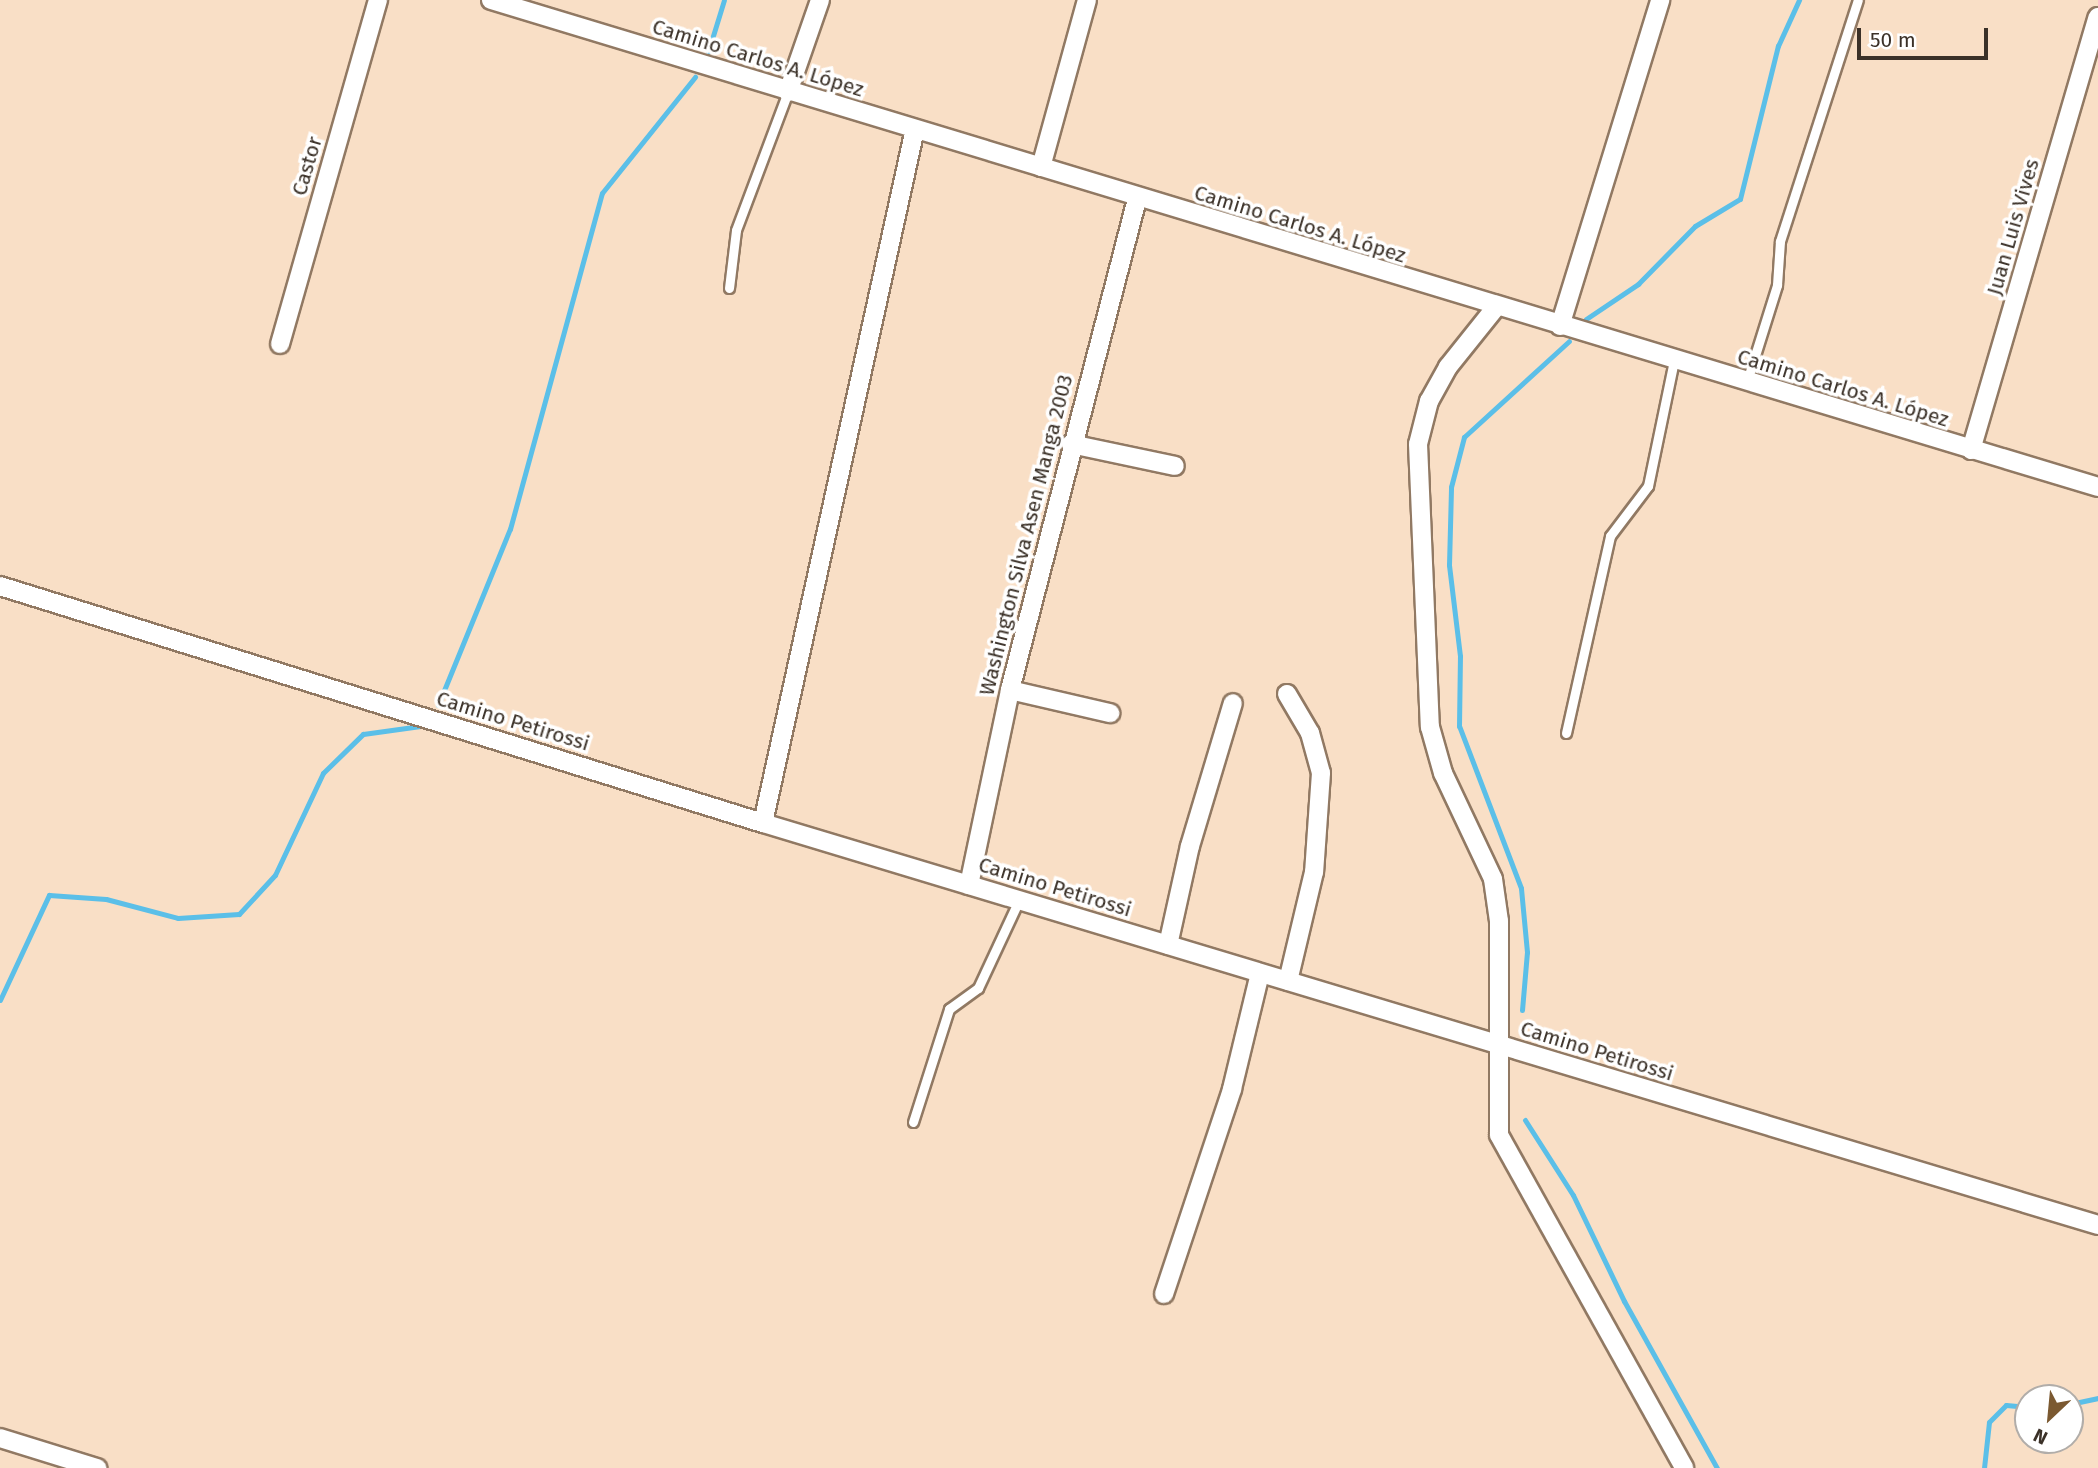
<!DOCTYPE html>
<html>
<head>
<meta charset="utf-8">
<style>
	body { margin:0 }
	#map { position:relative; width:2098px; height:1468px; overflow:hidden; background:#f9dfc6; font-family:"Fira Sans",sans-serif }
	div>[style] { position:absolute }
	[style*='--x'] { left:calc(var(--x)*1px); top:calc(var(--y)*1px); width:calc(var(--w)*1px); rotate:calc(var(--a)*1deg) }
	.stream>* { height:5px; margin:-2.5px; padding:0 2.5px; transform-origin:2.5px; border-radius:2.5px; background:#5bbfe8 }
	.roads { filter:drop-shadow(2px 0 #917963) drop-shadow(-2px 0 #917963) drop-shadow(0 2px #917963) drop-shadow(0 -2px #917963) }
	.service>* { height:9px; margin:-4.5px; padding:0 4.5px; transform-origin:4.5px; border-radius:4.5px; background:#fff }
	.minor>* { height:18px; margin:-9px; padding:0 9px; transform-origin:9px; border-radius:9px; background:#fff }
	span { translate:-50% -50%; white-space:nowrap; text-align:center; line-height:1.15; -webkit-text-stroke:7px #fff; paint-order:stroke }
	.street-label { font-size:21px; color:#3b3128 }
	.north { position:absolute; left:2014px; top:1384px; width:70px; height:70px; box-sizing:border-box; background:#fff; border:2px solid #b1ada9; border-radius:50%; rotate:206deg; font-size:19px; font-weight:700; line-height:28px; text-align:center; color:#3b3128 }
	.north::after { content:''; display:block; margin:auto; width:24px; height:32px; background:#7b5931; clip-path:polygon(50% 0,100% 100%,50% 72%,0 100%) }
	.scale { position:absolute; left:1857px; top:28px; width:131px; height:32px; box-sizing:border-box; border:4px solid #3b3128; border-top:0; padding-left:9px; font-size:21px; line-height:24px; white-space:nowrap; color:#3b3128; -webkit-text-stroke:5px #fff; paint-order:stroke }
</style>
</head>
<body>
<div id="map">
	<div class="stream">
		<i style="--x:708;--y:52;--w:54;--a:-72.9"></i>
		<i style="--x:1586;--y:319;--w:63;--a:-33.9"></i>
		<i style="--x:1638;--y:284;--w:81;--a:-45.5"></i>
		<i style="--x:1695;--y:226;--w:52;--a:-31"></i>
		<i style="--x:1740;--y:199;--w:158;--a:-76.1"></i>
		<i style="--x:1778;--y:46;--w:51;--a:-65.5"></i>
		<i style="--x:438;--y:705;--w:190;--a:-67.8"></i>
		<i style="--x:510;--y:529;--w:348;--a:-74.7"></i>
		<i style="--x:602;--y:193;--w:149;--a:-51.3"></i>
		<i style="--x:0;--y:1000;--w:116;--a:-65"></i>
		<i style="--x:49;--y:895;--w:57;--a:4"></i>
		<i style="--x:106;--y:899;--w:74;--a:14.8"></i>
		<i style="--x:178;--y:918;--w:61;--a:-3.8"></i>
		<i style="--x:239;--y:914;--w:53;--a:-47.3"></i>
		<i style="--x:275;--y:875;--w:113;--a:-64.8"></i>
		<i style="--x:323;--y:773;--w:56;--a:-44.3"></i>
		<i style="--x:363;--y:734;--w:58;--a:-8"></i>
		<i style="--x:1522;--y:1010;--w:58;--a:-85.1"></i>
		<i style="--x:1527;--y:952;--w:64;--a:-95.4"></i>
		<i style="--x:1521;--y:888;--w:173;--a:-110.9"></i>
		<i style="--x:1459;--y:726;--w:70;--a:-89.2"></i>
		<i style="--x:1460;--y:656;--w:92;--a:-96.9"></i>
		<i style="--x:1449;--y:565;--w:78;--a:-88.5"></i>
		<i style="--x:1451;--y:487;--w:52;--a:-75.4"></i>
		<i style="--x:1464;--y:437;--w:142;--a:-42.4"></i>
		<i style="--x:1525;--y:1120;--w:89;--a:57.4"></i>
		<i style="--x:1573;--y:1195;--w:118;--a:64.3"></i>
		<i style="--x:1624;--y:1301;--w:191;--a:60.9"></i>
		<i style="--x:2070;--y:1404;--w:29;--a:-12"></i>
		<i style="--x:1984;--y:1468;--w:46;--a:-83.8"></i>
		<i style="--x:1989;--y:1422;--w:24;--a:-45"></i>
		<i style="--x:2006;--y:1405;--w:22;--a:5"></i>
	</div>
	<div class="roads">
		<div class="service">
			<i style="--x:729;--y:288;--w:58;--a:-83.1"></i>
			<i style="--x:736;--y:230;--w:147;--a:-69.4"></i>
			<i style="--x:1747;--y:381;--w:101;--a:-72.6"></i>
			<i style="--x:1777;--y:285;--w:44;--a:-86.1"></i>
			<i style="--x:1780;--y:241;--w:253;--a:-72.1"></i>
			<i style="--x:1566;--y:733;--w:202;--a:-77.4"></i>
			<i style="--x:1610;--y:536;--w:63;--a:-52.8"></i>
			<i style="--x:1648;--y:486;--w:129;--a:-78.3"></i>
			<i style="--x:913;--y:1122;--w:119;--a:-72.3"></i>
			<i style="--x:949;--y:1009;--w:36;--a:-36"></i>
			<i style="--x:978;--y:988;--w:97;--a:-65"></i>
		</div>
		<div class="minor">
			<i style="--x:491;--y:0;--w:1679;--a:16.86"></i>
			<i style="--x:788;--y:92;--w:97;--a:-70.8"></i>
			<i style="--x:1041;--y:167;--w:173;--a:-74.6"></i>
			<i style="--x:1496;--y:307;--w:77;--a:128.7"></i>
			<i style="--x:1448;--y:367;--w:39;--a:119"></i>
			<i style="--x:1429;--y:401;--w:44;--a:104.3"></i>
			<i style="--x:1418;--y:444;--w:283;--a:87.6"></i>
			<i style="--x:1430;--y:727;--w:48;--a:74.2"></i>
			<i style="--x:1443;--y:773;--w:117;--a:64.7"></i>
			<i style="--x:1493;--y:879;--w:42;--a:81.9"></i>
			<i style="--x:1499;--y:921;--w:214;--a:90"></i>
			<i style="--x:1499;--y:1135;--w:381;--a:60.9"></i>
			<i style="--x:1560;--y:326;--w:341;--a:-72.9"></i>
			<i style="--x:280;--y:344;--w:358;--a:-74.1"></i>
			<i style="--x:1071;--y:444;--w:106;--a:11.9"></i>
			<i style="--x:1971;--y:450;--w:451;--a:-73.7"></i>
			<i style="--x:0;--y:586;--w:799;--a:17.26"></i>
			<i style="--x:763;--y:823;--w:1394;--a:16.76"></i>
			<i style="--x:1010;--y:690;--w:103;--a:13"></i>
			<i style="--x:1287;--y:694;--w:45;--a:59.5"></i>
			<i style="--x:1310;--y:733;--w:41;--a:74.6"></i>
			<i style="--x:1321;--y:773;--w:99;--a:94"></i>
			<i style="--x:1314;--y:872;--w:112;--a:103.4"></i>
			<i style="--x:763;--y:823;--w:710;--a:-77.65"></i>
			<i style="--x:969;--y:885;--w:199;--a:-78.1"></i>
			<i style="--x:1010;--y:690;--w:507;--a:-75.5"></i>
			<i style="--x:1168;--y:945;--w:101;--a:-77.5"></i>
			<i style="--x:1190;--y:846;--w:149;--a:-73.3"></i>
			<i style="--x:1164;--y:1294;--w:216;--a:-71.6"></i>
			<i style="--x:1232;--y:1089;--w:119;--a:-76.4"></i>
			<i style="--x:0;--y:1438;--w:102;--a:17.2"></i>
		</div>
	</div>
	<div class="street-label">
		<span style="left:758px;top:58px;rotate:17deg">Camino Carlos A. López</span>
		<span style="left:307px;top:166px;rotate:-74deg">Castor</span>
		<span style="left:1300px;top:224px;rotate:17deg">Camino Carlos A. López</span>
		<span style="left:2013px;top:227px;rotate:-74deg">Juan Luis Vives</span>
		<span style="left:1843px;top:388px;rotate:17deg">Camino Carlos A. López</span>
		<span style="left:1026px;top:535px;rotate:-76deg">Washington Silva Asen Manga 2003</span>
		<span style="left:513px;top:721px;rotate:17deg">Camino Petirossi</span>
		<span style="left:1055px;top:887px;rotate:17deg">Camino Petirossi</span>
		<span style="left:1597px;top:1051px;rotate:17deg">Camino Petirossi</span>
	</div>
	<div class="north">N</div>
	<div class="scale">50 m</div>
</div>
</body>
</html>
